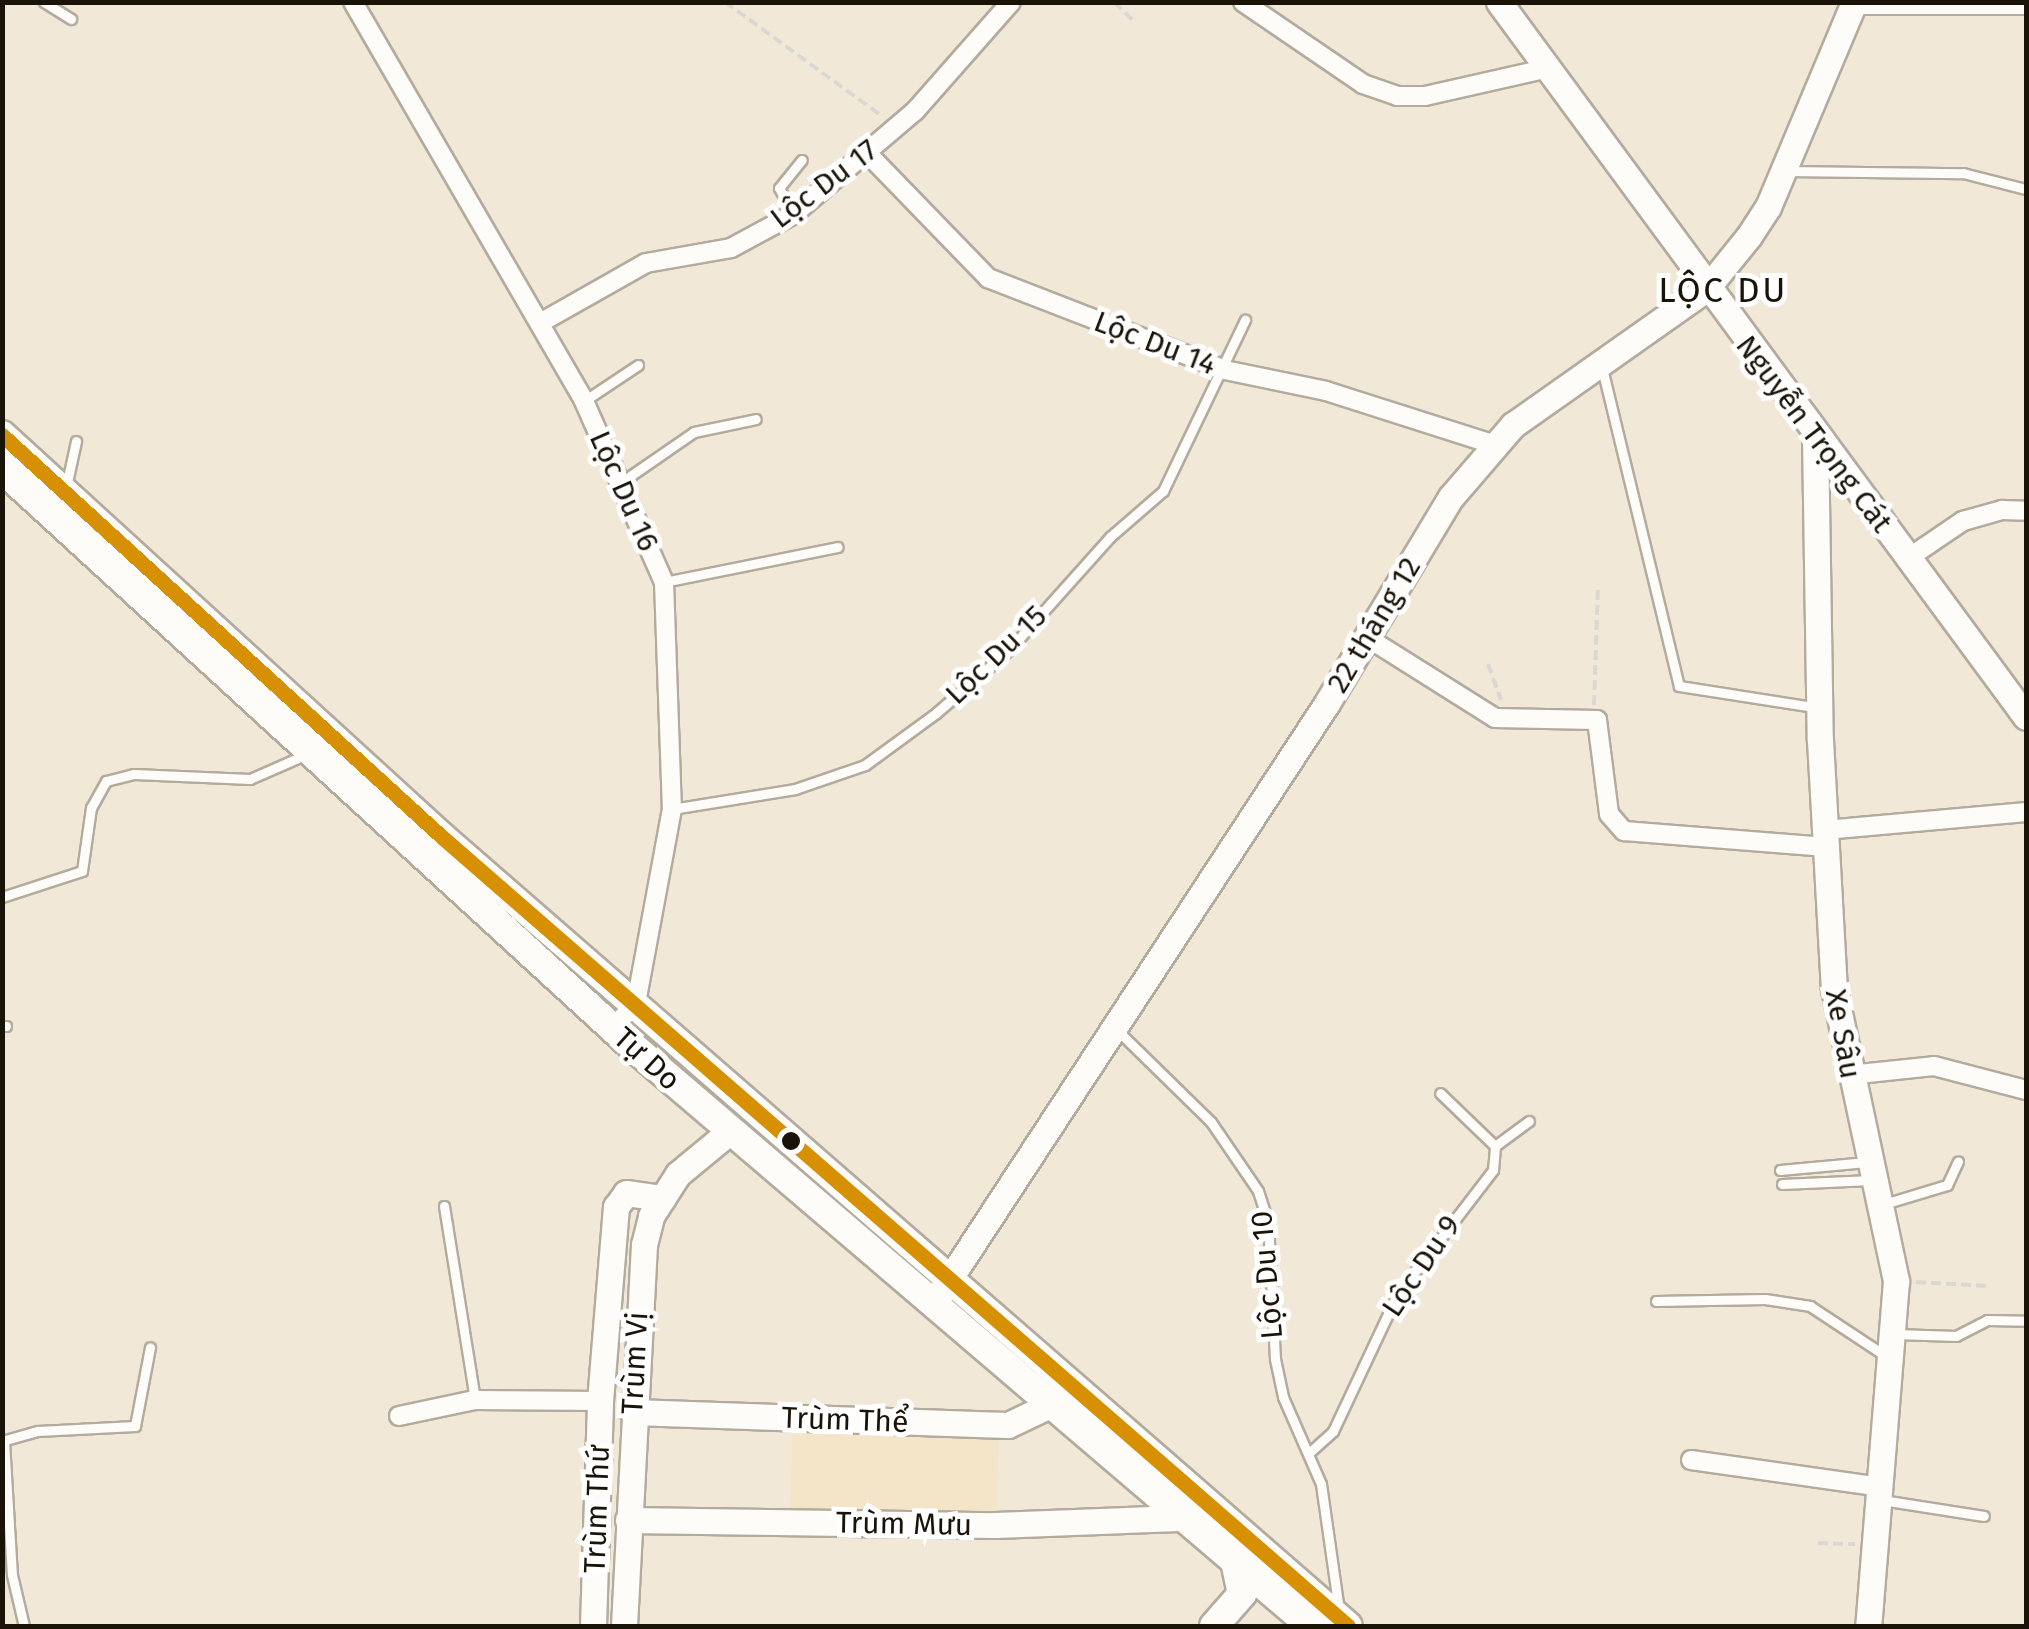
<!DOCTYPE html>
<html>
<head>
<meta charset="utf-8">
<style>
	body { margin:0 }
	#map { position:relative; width:2029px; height:1629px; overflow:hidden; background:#f2e8d7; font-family:"Fira Sans",sans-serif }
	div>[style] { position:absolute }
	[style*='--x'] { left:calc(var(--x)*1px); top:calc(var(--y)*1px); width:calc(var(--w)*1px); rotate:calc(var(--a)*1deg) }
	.built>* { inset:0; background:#f4e5c8 }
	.path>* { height:4px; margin-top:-2px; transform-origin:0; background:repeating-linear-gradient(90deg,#dbd8d3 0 10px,transparent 0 15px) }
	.roads { filter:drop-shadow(2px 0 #b3ab9e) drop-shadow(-2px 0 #b3ab9e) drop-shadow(0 2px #b3ab9e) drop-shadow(0 -2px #b3ab9e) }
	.lane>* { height:9px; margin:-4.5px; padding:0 4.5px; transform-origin:4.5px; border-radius:4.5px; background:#fdfcf9 }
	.street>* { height:18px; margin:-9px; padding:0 9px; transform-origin:9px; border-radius:9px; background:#fdfcf9 }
	.secondary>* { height:25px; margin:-12.5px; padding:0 12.5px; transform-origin:12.5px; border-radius:12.5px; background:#fdfcf9 }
	.primary>* { height:28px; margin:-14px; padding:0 14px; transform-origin:14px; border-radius:14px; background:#fdfcf9 }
	.bus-1>* { height:15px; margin:-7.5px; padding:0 7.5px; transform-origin:7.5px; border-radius:7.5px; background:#d69001 }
	.dots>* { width:28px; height:28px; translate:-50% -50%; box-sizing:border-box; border:5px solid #fff; border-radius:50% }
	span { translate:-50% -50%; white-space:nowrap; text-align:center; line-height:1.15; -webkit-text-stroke:10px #fff; paint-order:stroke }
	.street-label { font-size:30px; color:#191308 }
	.quarter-label { font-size:35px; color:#191308; letter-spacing:2.5px }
	.frame { position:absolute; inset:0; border:5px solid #191308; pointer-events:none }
</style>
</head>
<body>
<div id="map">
	<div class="built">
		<i style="clip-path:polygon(793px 1425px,999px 1431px,997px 1515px,790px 1509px)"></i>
	</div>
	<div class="path">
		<i style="--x:725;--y:2;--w:194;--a:36"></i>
		<i style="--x:1114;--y:2;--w:30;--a:44"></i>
		<i style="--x:1488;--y:664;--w:38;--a:70"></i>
		<i style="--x:1594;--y:705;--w:118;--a:-88.1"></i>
		<i style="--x:1916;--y:1282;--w:72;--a:3.2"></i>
		<i style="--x:1818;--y:1543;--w:37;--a:2"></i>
	</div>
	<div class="roads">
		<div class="lane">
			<i style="--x:44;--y:2;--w:32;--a:32"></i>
			<i style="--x:1857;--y:9;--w:169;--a:0"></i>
			<i style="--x:1787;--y:171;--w:176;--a:0.7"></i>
			<i style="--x:1963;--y:173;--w:65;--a:14.3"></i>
			<i style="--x:794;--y:214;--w:30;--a:-120"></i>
			<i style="--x:779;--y:188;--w:36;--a:-51"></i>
			<i style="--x:1602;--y:368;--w:327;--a:76.4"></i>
			<i style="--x:1679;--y:686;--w:142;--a:8.9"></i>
			<i style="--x:584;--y:401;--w:65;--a:-33.7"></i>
			<i style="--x:620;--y:483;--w:90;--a:-34.6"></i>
			<i style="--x:694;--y:432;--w:63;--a:-11.8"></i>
			<i style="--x:66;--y:487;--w:47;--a:-77.7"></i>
			<i style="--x:664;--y:582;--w:177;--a:-11.4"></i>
			<i style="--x:672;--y:809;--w:125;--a:-9.2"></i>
			<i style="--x:795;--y:789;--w:74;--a:-18.9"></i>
			<i style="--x:865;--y:765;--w:88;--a:-36.2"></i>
			<i style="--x:936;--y:713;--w:96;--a:-40.8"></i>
			<i style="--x:1009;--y:650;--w:152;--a:-48.2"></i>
			<i style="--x:1110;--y:537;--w:70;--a:-41"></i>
			<i style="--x:1163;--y:491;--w:190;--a:-64.4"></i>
			<i style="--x:2;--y:897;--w:84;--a:-18"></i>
			<i style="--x:82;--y:871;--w:64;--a:-81.9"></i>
			<i style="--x:91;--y:808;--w:31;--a:-61"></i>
			<i style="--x:106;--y:781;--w:29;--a:-14"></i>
			<i style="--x:134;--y:774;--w:116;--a:2.5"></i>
			<i style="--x:250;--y:779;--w:60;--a:-23.6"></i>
			<i style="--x:2;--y:1026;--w:4;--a:0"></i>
			<i style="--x:1115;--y:1028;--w:134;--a:44.4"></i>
			<i style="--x:1211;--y:1122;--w:83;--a:55.7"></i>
			<i style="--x:1258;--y:1191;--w:32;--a:72"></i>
			<i style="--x:1268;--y:1221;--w:138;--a:87.1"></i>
			<i style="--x:1275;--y:1359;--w:39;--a:78"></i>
			<i style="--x:1283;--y:1397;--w:95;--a:66.4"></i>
			<i style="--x:1321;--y:1484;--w:127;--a:81.9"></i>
			<i style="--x:1495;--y:1146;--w:42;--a:-36.3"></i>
			<i style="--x:1780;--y:1170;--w:87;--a:-5.3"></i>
			<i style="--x:1782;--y:1184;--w:89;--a:-2.6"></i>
			<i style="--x:1884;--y:1204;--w:66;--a:-16.8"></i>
			<i style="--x:1947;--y:1185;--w:26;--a:-65"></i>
			<i style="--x:444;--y:1206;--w:196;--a:80.9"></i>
			<i style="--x:1656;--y:1301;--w:109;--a:-1.1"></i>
			<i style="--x:1765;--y:1299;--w:46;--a:8.8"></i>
			<i style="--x:1810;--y:1306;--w:89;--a:33.5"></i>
			<i style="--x:1895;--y:1334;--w:61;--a:1.9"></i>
			<i style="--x:1956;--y:1336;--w:35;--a:-27"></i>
			<i style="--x:1987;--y:1320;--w:39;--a:1"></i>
			<i style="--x:2;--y:1441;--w:37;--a:-16"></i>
			<i style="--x:38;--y:1431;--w:97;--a:-3"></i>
			<i style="--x:135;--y:1426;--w:80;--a:-79.2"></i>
			<i style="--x:4;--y:1441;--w:134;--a:86.6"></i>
			<i style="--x:12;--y:1575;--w:52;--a:76.8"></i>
			<i style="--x:1310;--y:1452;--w:31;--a:-42"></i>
			<i style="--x:1333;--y:1431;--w:150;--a:-64.8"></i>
			<i style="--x:1397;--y:1295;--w:158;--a:-52.5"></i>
			<i style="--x:1493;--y:1170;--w:24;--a:-85"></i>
			<i style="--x:1495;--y:1146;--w:76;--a:-136.1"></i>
			<i style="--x:1882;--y:1500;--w:103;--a:8.9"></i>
		</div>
		<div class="street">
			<i style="--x:353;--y:2;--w:461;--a:59.9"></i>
			<i style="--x:584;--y:401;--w:198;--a:66.2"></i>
			<i style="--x:664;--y:582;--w:227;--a:88"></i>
			<i style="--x:672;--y:809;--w:198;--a:100.5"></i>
			<i style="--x:636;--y:1004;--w:34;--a:135"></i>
			<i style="--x:1243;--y:2;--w:145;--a:34.3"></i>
			<i style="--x:1363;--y:84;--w:36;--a:19"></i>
			<i style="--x:1397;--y:96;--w:28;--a:0"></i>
			<i style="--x:1425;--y:96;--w:127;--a:-12.7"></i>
			<i style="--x:868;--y:154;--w:173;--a:45.9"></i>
			<i style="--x:988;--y:278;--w:254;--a:21.2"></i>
			<i style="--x:1225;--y:370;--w:103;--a:11.7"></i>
			<i style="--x:1326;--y:391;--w:174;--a:17.7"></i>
			<i style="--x:540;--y:323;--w:122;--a:-29.5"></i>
			<i style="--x:646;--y:263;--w:86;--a:-10"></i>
			<i style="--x:731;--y:248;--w:72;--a:-28.4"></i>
			<i style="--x:794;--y:214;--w:159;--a:-40.4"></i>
			<i style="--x:915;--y:111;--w:145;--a:-48.6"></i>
			<i style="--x:1907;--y:559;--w:68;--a:-34.2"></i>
			<i style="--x:1963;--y:521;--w:41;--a:-15.8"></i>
			<i style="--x:2002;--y:510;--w:24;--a:2"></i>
			<i style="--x:1368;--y:638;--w:150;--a:32.2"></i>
			<i style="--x:1495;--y:718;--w:102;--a:1.1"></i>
			<i style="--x:1597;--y:720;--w:95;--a:82.7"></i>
			<i style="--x:1609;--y:814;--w:23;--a:49"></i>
			<i style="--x:1624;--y:831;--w:203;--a:4.5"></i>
			<i style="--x:1825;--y:830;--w:202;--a:-5.1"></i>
			<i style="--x:1849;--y:1075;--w:85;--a:-6"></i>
			<i style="--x:1934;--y:1066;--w:95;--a:14.6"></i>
			<i style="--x:399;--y:1416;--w:78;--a:-11.9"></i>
			<i style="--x:475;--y:1400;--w:125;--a:0.5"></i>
			<i style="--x:1691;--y:1460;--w:191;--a:8.1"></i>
		</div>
		<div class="secondary">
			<i style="--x:1499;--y:2;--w:888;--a:53.61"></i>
			<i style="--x:1815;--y:436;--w:304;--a:89.1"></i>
			<i style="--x:1820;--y:740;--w:249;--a:86.8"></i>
			<i style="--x:1834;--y:989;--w:299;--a:78"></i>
			<i style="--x:1896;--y:1281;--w:346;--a:94.6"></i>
			<i style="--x:935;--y:1301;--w:715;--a:-56.75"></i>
			<i style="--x:1327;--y:703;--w:240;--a:-59"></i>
			<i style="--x:1451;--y:497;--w:95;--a:-49.3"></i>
			<i style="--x:1513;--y:425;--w:237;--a:-35.2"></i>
			<i style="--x:1707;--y:288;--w:67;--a:-51.1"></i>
			<i style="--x:1749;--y:236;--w:35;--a:-57"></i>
			<i style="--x:1768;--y:207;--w:222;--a:-67.2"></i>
			<i style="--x:633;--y:1412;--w:375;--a:2"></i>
			<i style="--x:1008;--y:1425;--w:49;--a:-25.5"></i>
			<i style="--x:628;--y:1520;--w:367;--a:0.8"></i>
			<i style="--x:995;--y:1525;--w:184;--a:-2.2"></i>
			<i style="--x:593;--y:1626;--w:225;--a:-88.2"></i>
			<i style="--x:600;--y:1401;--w:195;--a:-85.3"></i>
			<i style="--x:616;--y:1207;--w:17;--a:-54"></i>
			<i style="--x:626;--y:1193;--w:37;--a:8"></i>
			<i style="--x:624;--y:1626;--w:382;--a:-87"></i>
			<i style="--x:644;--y:1245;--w:30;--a:-76"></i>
			<i style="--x:651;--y:1216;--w:50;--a:-57.3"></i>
			<i style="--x:678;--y:1174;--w:66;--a:-39.5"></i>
		</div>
		<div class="primary">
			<i style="--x:2;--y:435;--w:596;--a:42.42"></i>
			<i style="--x:442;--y:837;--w:1201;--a:41.05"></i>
			<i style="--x:2;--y:469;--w:853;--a:42.48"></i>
			<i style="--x:631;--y:1045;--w:894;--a:40.51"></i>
			<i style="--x:1214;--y:1626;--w:43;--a:-48.8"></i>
			<i style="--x:1242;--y:1594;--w:35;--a:-102"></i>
		</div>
	</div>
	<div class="bus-1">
		<i style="--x:2;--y:435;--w:596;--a:42.42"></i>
		<i style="--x:442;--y:837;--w:1201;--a:41.05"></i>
	</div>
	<div class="dots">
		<i style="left:791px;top:1141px;background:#191308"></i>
	</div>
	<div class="street-label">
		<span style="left:824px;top:184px;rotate:-37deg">Lộc Du 17</span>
		<span style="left:1155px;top:343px;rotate:21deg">Lộc Du 14</span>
		<span style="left:1814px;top:434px;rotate:53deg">Nguyễn Trọng Cát</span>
		<span style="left:624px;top:491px;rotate:66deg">Lộc Du 16</span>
		<span style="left:1374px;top:625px;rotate:-59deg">22 tháng 12</span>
		<span style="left:996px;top:655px;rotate:-44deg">Lộc Du 15</span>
		<span style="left:1843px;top:1034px;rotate:80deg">Xe Sâu</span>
		<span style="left:647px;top:1059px;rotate:42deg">Tự Do</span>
		<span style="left:1421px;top:1266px;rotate:-56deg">Lộc Du 9</span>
		<span style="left:1267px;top:1275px;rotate:-95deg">Lộc Du 10</span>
		<span style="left:635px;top:1363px;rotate:-87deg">Trùm Vị</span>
		<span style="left:845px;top:1420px;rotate:2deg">Trùm Thể</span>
		<span style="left:597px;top:1509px;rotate:-88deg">Trùm Thứ</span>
		<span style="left:904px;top:1524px;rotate:1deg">Trùm Mưu</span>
	</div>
	<div class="quarter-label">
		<span style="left:1723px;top:290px">LỘC DU</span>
	</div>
	<div class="frame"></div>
</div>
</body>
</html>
